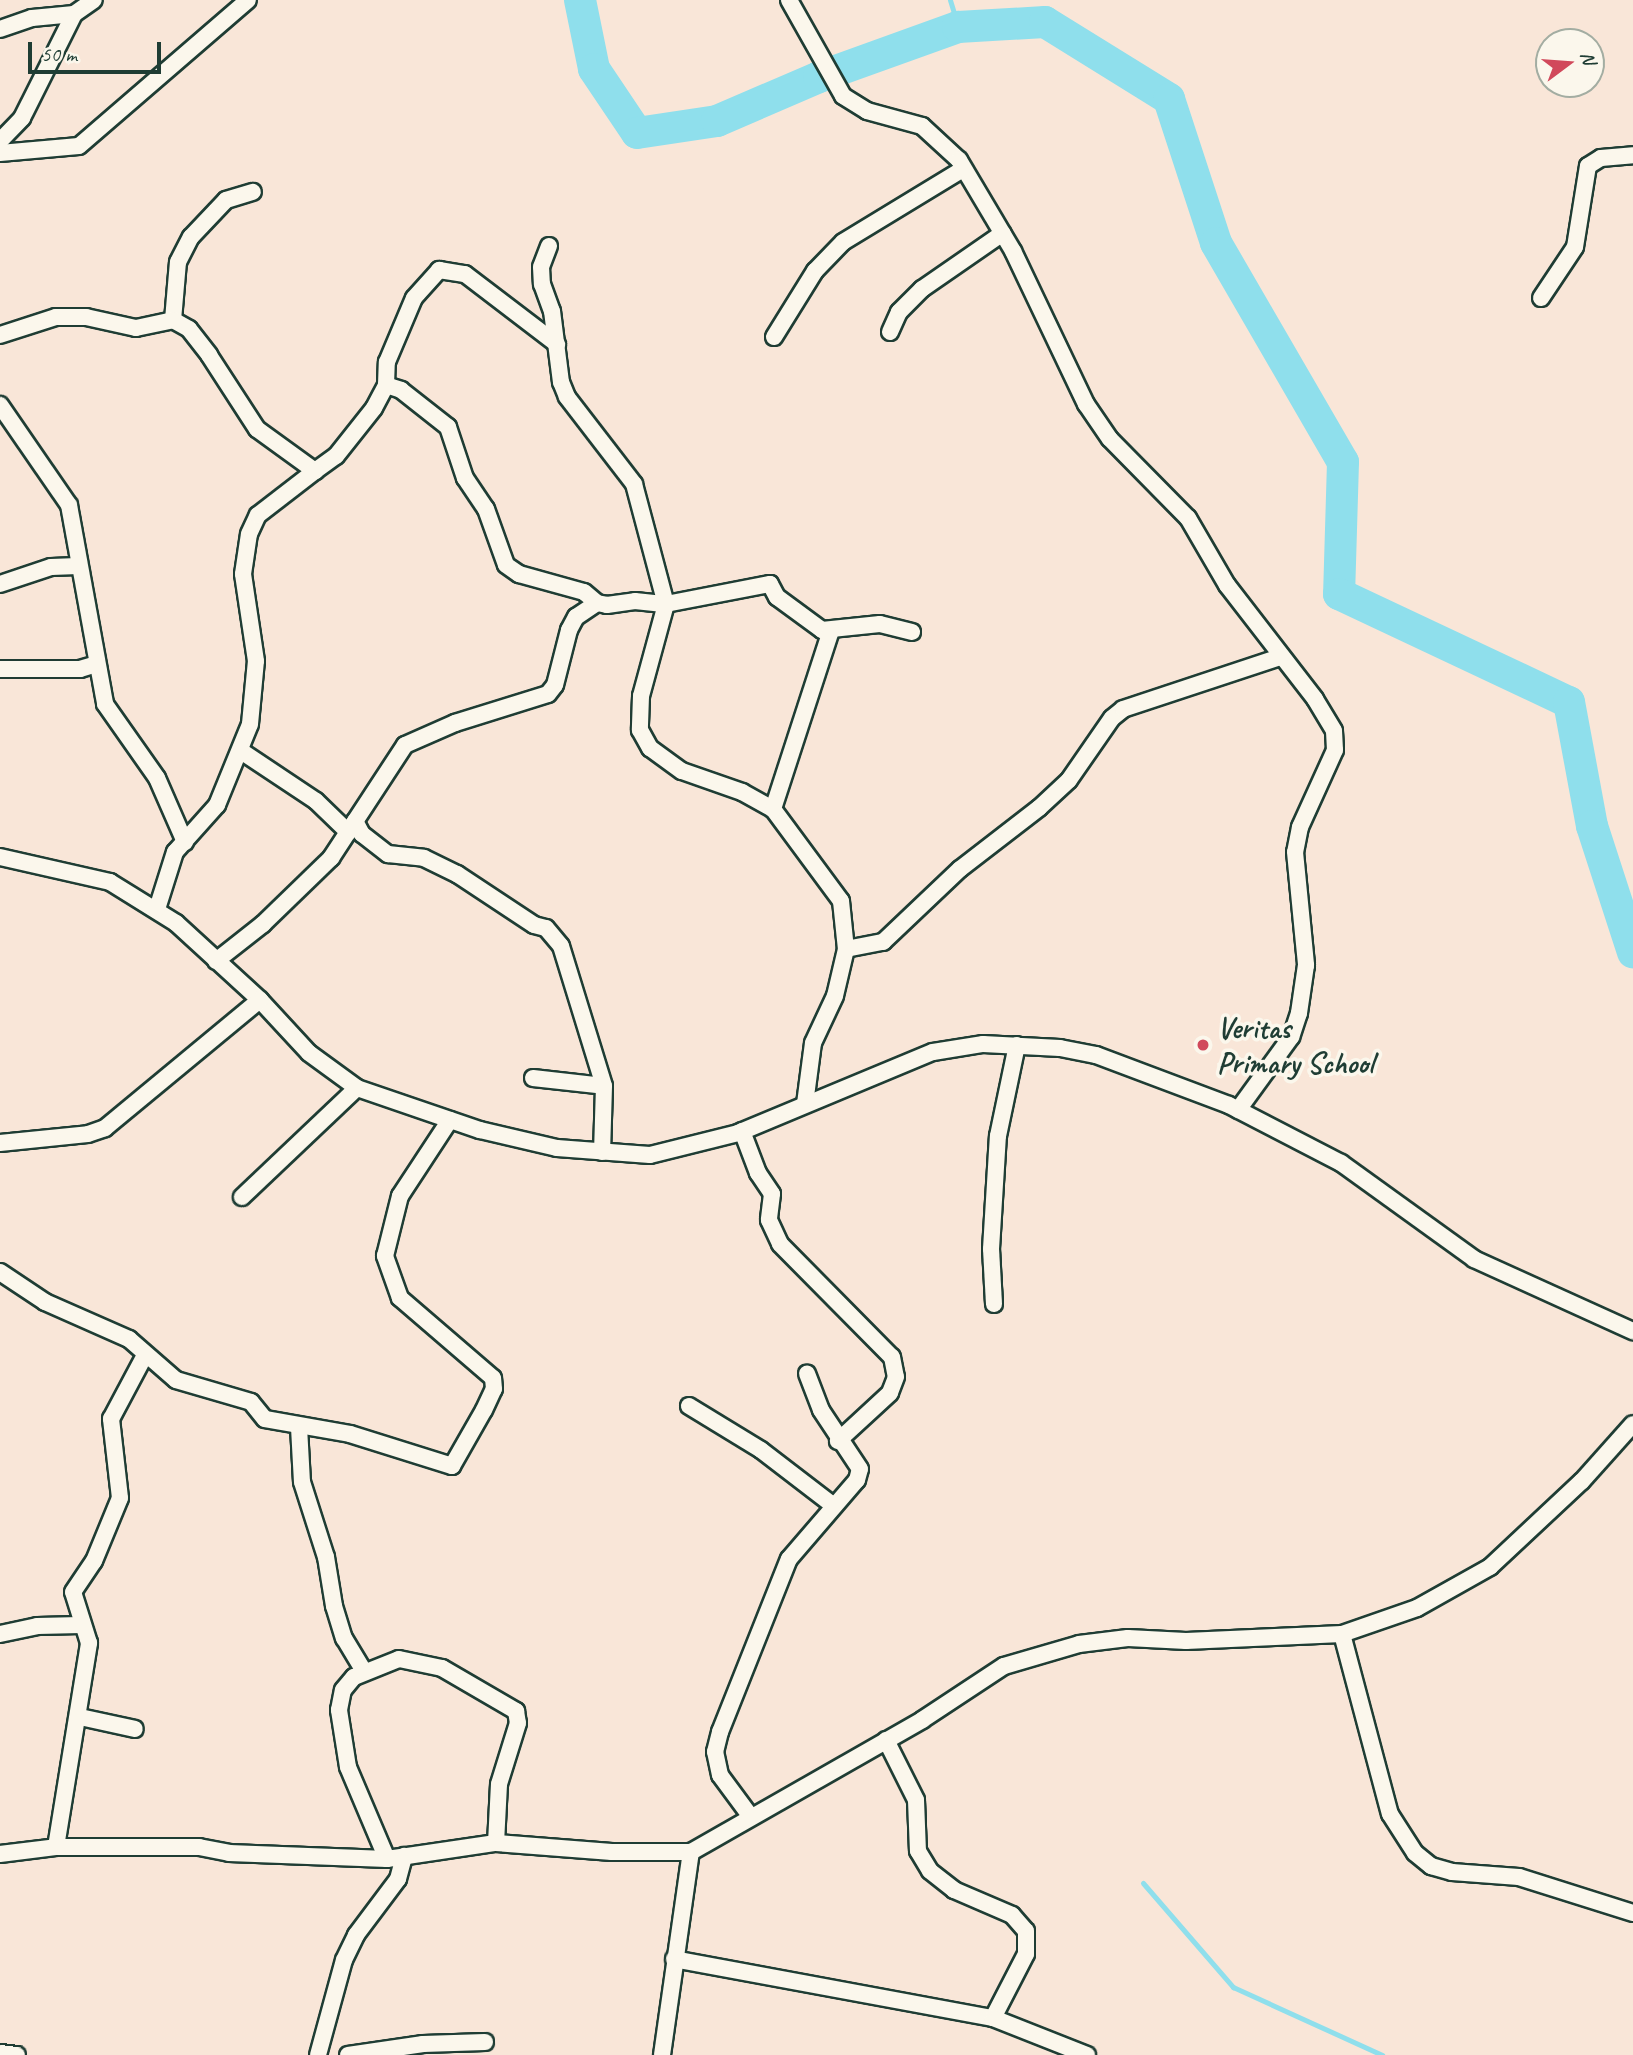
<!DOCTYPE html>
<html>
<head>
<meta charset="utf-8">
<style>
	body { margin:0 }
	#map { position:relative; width:1633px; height:2055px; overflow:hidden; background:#f9e6d8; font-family:Caveat,sans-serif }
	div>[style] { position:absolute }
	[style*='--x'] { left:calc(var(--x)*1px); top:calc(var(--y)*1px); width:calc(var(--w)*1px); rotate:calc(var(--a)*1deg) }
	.stream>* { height:5px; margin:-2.5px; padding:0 2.5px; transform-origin:2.5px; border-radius:2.5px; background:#8fdfec }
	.river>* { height:32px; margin:-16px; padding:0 16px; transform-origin:16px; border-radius:16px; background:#8fdfec }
	.roads { filter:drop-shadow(2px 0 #1f3d34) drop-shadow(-2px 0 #1f3d34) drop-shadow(0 2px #1f3d34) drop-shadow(0 -2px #1f3d34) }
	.street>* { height:16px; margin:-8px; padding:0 8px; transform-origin:8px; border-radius:8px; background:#fbf7ec }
	.dots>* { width:19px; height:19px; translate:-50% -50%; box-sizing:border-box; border:4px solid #fbf7ec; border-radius:50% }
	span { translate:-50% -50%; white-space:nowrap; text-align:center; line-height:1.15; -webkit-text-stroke:7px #fbf7ec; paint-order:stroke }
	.poi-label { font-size:30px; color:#1f3d34; font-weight:700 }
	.left { translate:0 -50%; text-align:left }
	.north { position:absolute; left:1535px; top:28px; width:70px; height:70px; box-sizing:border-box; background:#fbf7ec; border:2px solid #a3ada2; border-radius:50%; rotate:74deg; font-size:19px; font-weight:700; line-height:28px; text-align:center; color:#1f3d34 }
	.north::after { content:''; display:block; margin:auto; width:24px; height:32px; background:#d1495b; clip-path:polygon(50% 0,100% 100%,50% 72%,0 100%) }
	.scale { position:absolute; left:28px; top:42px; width:133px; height:32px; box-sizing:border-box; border:4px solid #1f3d34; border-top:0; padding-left:9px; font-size:21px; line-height:24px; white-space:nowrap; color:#1f3d34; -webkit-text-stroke:5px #fbf7ec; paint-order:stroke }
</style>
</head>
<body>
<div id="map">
	<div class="stream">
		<i style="--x:950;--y:0;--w:28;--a:73"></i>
		<i style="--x:1143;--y:1883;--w:138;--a:49.1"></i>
		<i style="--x:1233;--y:1987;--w:164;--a:24.5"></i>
	</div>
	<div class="river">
		<i style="--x:580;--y:0;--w:70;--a:78.5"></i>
		<i style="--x:594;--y:69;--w:77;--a:56.1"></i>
		<i style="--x:637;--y:133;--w:81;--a:-8.5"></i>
		<i style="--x:717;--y:121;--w:111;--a:-23.3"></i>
		<i style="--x:819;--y:77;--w:148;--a:-19.8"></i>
		<i style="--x:958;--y:27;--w:87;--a:-3.3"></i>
		<i style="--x:1045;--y:22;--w:146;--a:31.8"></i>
		<i style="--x:1169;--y:99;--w:151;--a:71.9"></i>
		<i style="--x:1216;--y:243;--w:253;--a:59.9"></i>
		<i style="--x:1343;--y:462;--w:132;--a:91.7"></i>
		<i style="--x:1339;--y:594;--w:254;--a:25.2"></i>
		<i style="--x:1569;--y:702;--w:126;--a:79.5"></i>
		<i style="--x:1592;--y:826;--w:133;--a:72"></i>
	</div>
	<div class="roads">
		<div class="street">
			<i style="--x:789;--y:0;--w:110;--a:60.6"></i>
			<i style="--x:843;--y:96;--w:28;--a:32"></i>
			<i style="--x:867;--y:111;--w:57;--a:15.3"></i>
			<i style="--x:922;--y:126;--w:50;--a:42.6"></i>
			<i style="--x:959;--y:160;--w:106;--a:59.3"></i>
			<i style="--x:1013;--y:251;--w:170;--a:64.5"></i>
			<i style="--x:1086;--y:404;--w:42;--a:55.6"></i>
			<i style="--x:1110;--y:439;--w:111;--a:45.4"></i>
			<i style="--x:1188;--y:518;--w:78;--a:59.8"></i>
			<i style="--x:1227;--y:585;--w:144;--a:52.3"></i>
			<i style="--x:1315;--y:699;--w:37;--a:59"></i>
			<i style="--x:1334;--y:731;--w:19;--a:87"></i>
			<i style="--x:1335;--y:750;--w:85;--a:114.4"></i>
			<i style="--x:1300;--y:827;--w:25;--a:101"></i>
			<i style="--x:1295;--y:852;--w:114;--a:84.4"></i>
			<i style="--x:1306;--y:965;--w:49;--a:98.3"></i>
			<i style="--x:1299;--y:1013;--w:25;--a:108"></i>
			<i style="--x:1291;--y:1037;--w:90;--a:126"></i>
			<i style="--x:0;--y:29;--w:34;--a:-19"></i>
			<i style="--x:32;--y:18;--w:42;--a:-5.4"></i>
			<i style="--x:74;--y:14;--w:24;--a:-35"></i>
			<i style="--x:0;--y:141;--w:32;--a:-46"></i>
			<i style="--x:22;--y:118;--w:116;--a:-63.4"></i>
			<i style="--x:0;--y:153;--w:79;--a:-5.1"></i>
			<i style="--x:79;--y:146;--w:223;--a:-40.8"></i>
			<i style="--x:549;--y:246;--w:22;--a:111"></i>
			<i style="--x:541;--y:267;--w:17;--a:87"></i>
			<i style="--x:542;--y:284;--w:29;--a:70"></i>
			<i style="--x:552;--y:311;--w:72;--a:82.8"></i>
			<i style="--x:561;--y:382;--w:16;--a:68"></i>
			<i style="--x:567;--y:397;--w:110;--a:52.4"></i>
			<i style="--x:634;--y:484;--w:124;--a:75.1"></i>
			<i style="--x:666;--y:604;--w:95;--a:105.2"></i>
			<i style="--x:641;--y:696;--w:34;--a:92"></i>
			<i style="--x:640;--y:730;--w:21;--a:61"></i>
			<i style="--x:650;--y:748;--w:39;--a:36"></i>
			<i style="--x:682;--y:771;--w:64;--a:19.3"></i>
			<i style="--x:742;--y:792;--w:35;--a:29"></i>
			<i style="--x:773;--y:809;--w:114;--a:53.5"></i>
			<i style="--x:841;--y:901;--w:48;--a:84.1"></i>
			<i style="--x:846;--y:949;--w:48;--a:103.2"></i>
			<i style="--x:835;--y:996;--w:52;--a:115.1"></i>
			<i style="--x:813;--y:1043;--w:62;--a:97.5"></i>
			<i style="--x:1541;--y:298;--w:61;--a:-56.3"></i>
			<i style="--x:1575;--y:247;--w:82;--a:-80.9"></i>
			<i style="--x:1588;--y:166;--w:15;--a:-32"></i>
			<i style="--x:1601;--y:158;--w:32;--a:-5"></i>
			<i style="--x:173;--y:320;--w:58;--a:-85.1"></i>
			<i style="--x:178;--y:262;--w:28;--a:-63"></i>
			<i style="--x:191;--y:237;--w:51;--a:-46.6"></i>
			<i style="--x:226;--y:200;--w:28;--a:-17"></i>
			<i style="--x:890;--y:332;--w:22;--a:-66"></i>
			<i style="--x:899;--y:312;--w:33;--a:-45"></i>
			<i style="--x:922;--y:289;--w:98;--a:-34.7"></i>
			<i style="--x:0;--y:335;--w:59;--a:-17.8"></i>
			<i style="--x:56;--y:317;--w:30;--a:0"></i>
			<i style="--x:86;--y:317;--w:51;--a:12.4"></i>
			<i style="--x:136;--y:328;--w:38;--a:-12"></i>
			<i style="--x:173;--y:320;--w:18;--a:29"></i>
			<i style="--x:189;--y:329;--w:33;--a:52"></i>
			<i style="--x:209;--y:355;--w:88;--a:57"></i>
			<i style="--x:257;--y:429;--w:72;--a:35.9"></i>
			<i style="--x:315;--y:471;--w:26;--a:-36"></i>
			<i style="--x:336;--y:456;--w:61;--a:-51.6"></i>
			<i style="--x:374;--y:408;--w:26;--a:-62"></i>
			<i style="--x:386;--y:385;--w:23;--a:-88"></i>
			<i style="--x:387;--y:362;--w:69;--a:-67.1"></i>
			<i style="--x:414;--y:298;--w:38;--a:-48"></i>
			<i style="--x:439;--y:270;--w:26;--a:9"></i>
			<i style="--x:465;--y:274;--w:116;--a:37.3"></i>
			<i style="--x:774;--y:337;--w:78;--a:-58.2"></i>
			<i style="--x:815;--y:271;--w:40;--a:-46"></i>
			<i style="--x:843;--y:242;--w:140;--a:-31.3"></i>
			<i style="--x:386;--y:385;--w:16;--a:18"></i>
			<i style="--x:401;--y:390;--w:60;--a:38.2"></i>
			<i style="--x:448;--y:427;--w:54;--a:71.6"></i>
			<i style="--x:465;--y:478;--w:37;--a:56"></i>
			<i style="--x:486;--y:509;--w:59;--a:70.3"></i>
			<i style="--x:506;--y:565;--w:16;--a:35"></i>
			<i style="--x:519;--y:574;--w:67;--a:15.5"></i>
			<i style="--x:584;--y:592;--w:17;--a:40"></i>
			<i style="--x:597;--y:603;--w:10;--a:11"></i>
			<i style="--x:607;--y:605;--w:28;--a:-8"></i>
			<i style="--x:635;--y:601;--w:31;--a:6"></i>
			<i style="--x:666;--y:604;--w:106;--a:-10.9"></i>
			<i style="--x:770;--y:584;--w:15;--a:62"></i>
			<i style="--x:777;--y:597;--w:56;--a:36.3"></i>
			<i style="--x:822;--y:630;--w:58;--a:-5.9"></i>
			<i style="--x:880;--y:624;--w:33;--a:14"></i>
			<i style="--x:0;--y:405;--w:121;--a:55.4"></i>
			<i style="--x:69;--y:505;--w:202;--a:79.7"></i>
			<i style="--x:105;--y:704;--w:90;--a:54.9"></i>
			<i style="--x:157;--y:778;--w:70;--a:66.4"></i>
			<i style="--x:0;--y:584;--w:54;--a:-18.4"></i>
			<i style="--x:51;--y:567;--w:27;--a:-2"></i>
			<i style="--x:0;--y:669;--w:80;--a:0"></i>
			<i style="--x:80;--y:669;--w:17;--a:-17"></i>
			<i style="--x:241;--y:751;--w:90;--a:33.7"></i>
			<i style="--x:316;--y:801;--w:45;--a:44.1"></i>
			<i style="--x:773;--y:809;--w:187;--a:-72"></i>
			<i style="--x:355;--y:821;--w:15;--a:62"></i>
			<i style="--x:362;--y:834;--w:33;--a:38"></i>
			<i style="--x:388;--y:854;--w:36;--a:6"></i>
			<i style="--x:424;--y:858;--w:37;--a:26"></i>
			<i style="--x:457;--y:874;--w:92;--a:33.5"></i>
			<i style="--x:534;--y:925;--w:12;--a:14"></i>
			<i style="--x:546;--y:928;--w:23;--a:50"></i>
			<i style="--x:561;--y:946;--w:146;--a:72.9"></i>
			<i style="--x:604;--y:1086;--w:66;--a:91.7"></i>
			<i style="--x:0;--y:857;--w:113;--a:12.8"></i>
			<i style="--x:110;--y:882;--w:78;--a:31.8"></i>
			<i style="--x:176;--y:923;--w:114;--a:42.5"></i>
			<i style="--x:260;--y:1000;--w:72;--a:47.2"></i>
			<i style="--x:309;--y:1053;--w:59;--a:36.1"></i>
			<i style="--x:357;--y:1088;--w:130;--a:18.9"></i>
			<i style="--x:480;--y:1130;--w:79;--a:13.2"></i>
			<i style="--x:557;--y:1148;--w:93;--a:4.3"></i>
			<i style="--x:650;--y:1155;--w:91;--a:-14"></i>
			<i style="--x:738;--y:1133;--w:211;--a:-22.6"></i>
			<i style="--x:933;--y:1052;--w:51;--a:-9.1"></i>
			<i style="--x:983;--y:1044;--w:77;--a:3"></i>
			<i style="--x:1060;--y:1048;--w:37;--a:11"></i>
			<i style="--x:1096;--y:1055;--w:142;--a:20.6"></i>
			<i style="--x:1229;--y:1105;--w:126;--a:27.4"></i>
			<i style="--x:1341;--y:1163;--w:164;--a:35.8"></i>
			<i style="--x:1474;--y:1259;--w:175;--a:24.4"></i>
			<i style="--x:157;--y:909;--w:60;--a:-72.5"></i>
			<i style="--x:175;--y:852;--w:63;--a:-48.2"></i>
			<i style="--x:217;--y:805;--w:87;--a:-67.8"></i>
			<i style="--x:250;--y:724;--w:63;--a:-84.6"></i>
			<i style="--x:256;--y:661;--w:88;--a:-98.5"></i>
			<i style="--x:243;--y:574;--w:40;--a:-81.5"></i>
			<i style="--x:249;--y:534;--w:21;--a:-65"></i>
			<i style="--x:258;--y:515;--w:72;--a:-37.7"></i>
			<i style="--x:846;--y:949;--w:38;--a:-11"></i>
			<i style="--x:883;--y:942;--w:106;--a:-43.5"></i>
			<i style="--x:960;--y:869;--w:100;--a:-37.7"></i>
			<i style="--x:1039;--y:808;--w:41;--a:-43"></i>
			<i style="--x:1069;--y:780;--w:75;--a:-55.3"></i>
			<i style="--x:1112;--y:718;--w:14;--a:-39"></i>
			<i style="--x:1123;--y:709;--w:165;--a:-18.3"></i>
			<i style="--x:216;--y:961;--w:60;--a:-38.2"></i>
			<i style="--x:263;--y:924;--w:95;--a:-44.1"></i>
			<i style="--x:331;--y:858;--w:135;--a:-56.8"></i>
			<i style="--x:405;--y:745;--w:55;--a:-23.7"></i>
			<i style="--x:455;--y:723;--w:97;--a:-17.3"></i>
			<i style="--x:548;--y:694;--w:11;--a:-52"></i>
			<i style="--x:555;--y:685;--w:57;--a:-75.7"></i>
			<i style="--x:569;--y:630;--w:15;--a:-62"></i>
			<i style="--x:576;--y:617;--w:25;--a:-34"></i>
			<i style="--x:533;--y:1078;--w:71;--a:6.4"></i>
			<i style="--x:742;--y:1131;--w:45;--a:69.1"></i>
			<i style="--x:758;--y:1173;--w:25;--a:56"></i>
			<i style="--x:772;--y:1194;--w:26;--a:97"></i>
			<i style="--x:769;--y:1220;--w:26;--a:65"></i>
			<i style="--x:780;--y:1244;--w:159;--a:45.3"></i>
			<i style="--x:892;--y:1357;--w:20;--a:79"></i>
			<i style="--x:896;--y:1377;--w:17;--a:111"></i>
			<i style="--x:890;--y:1393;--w:71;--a:137.3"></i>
			<i style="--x:0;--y:1143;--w:88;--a:-5.8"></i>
			<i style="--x:88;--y:1134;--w:18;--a:-19"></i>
			<i style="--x:105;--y:1128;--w:201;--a:-39.6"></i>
			<i style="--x:242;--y:1197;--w:158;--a:-43.5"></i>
			<i style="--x:0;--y:1272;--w:54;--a:33.7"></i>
			<i style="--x:45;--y:1302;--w:92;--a:23.8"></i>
			<i style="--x:129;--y:1339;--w:62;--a:41.1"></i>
			<i style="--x:176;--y:1380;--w:78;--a:16.3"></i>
			<i style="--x:251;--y:1402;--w:22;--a:51"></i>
			<i style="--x:265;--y:1419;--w:86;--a:10"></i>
			<i style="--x:350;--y:1434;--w:107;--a:17.4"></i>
			<i style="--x:452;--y:1466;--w:64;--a:-60.3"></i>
			<i style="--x:484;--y:1410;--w:23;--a:-65"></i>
			<i style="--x:494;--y:1389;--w:11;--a:-95"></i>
			<i style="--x:493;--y:1378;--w:123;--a:-139.3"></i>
			<i style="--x:400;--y:1298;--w:45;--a:-109.7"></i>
			<i style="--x:385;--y:1256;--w:62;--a:-76"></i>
			<i style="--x:400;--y:1196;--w:91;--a:-56.7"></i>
			<i style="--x:994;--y:1304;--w:55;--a:-93.1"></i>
			<i style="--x:991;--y:1249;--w:113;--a:-86.5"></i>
			<i style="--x:998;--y:1136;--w:93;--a:-78.2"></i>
			<i style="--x:689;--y:1406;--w:84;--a:31.4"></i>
			<i style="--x:761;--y:1450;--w:92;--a:37.5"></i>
			<i style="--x:299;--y:1427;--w:55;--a:86.9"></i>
			<i style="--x:302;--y:1482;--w:79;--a:72.3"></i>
			<i style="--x:326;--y:1557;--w:50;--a:80.7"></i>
			<i style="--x:334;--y:1606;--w:34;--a:73"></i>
			<i style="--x:344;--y:1638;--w:39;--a:59"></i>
			<i style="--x:0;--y:1634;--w:38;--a:-12"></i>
			<i style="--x:37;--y:1626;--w:44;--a:-1.3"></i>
			<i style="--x:1342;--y:1634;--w:186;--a:75.1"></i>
			<i style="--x:1390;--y:1814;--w:46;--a:57.3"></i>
			<i style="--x:1415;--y:1853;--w:21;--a:39"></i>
			<i style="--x:1431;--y:1866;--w:22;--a:16"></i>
			<i style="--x:1452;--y:1872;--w:67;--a:4.3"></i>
			<i style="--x:1519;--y:1877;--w:120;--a:17.5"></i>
			<i style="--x:80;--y:1717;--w:56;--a:12.3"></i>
			<i style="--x:886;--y:1740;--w:67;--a:63.4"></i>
			<i style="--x:916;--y:1800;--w:51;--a:87.8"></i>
			<i style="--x:918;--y:1851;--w:23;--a:59"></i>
			<i style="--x:930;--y:1871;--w:31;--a:38"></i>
			<i style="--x:954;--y:1890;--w:63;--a:23.3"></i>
			<i style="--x:1012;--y:1915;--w:21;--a:49"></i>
			<i style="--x:1026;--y:1931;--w:23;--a:90"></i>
			<i style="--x:1026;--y:1954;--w:72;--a:117.3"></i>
			<i style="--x:751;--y:1817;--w:52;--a:-126.4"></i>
			<i style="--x:720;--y:1775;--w:24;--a:-102"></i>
			<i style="--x:715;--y:1752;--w:21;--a:-76"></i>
			<i style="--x:720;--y:1732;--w:186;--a:-68.3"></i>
			<i style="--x:789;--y:1559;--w:104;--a:-49.3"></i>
			<i style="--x:857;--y:1480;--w:11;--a:-75"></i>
			<i style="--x:860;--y:1469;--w:71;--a:-123.5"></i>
			<i style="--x:821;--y:1410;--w:39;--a:-111"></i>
			<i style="--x:56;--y:1847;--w:207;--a:-80.8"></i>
			<i style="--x:89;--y:1643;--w:53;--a:-107.4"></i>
			<i style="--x:73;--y:1592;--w:37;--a:-56"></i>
			<i style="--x:94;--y:1561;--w:68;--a:-67.6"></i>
			<i style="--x:120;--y:1498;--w:80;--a:-96.5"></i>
			<i style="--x:111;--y:1419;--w:72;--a:-62"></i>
			<i style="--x:0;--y:1854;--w:56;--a:-7.1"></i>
			<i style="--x:56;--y:1847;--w:143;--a:0"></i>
			<i style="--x:199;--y:1847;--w:31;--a:11"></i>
			<i style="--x:229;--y:1853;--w:158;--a:2.2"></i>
			<i style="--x:387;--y:1859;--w:110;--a:-8.4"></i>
			<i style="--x:496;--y:1843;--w:116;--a:4.4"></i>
			<i style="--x:612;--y:1852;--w:79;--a:0"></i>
			<i style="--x:691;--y:1852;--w:266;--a:-29.7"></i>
			<i style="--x:922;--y:1720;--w:98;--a:-33.4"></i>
			<i style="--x:1004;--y:1666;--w:78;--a:-16.3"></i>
			<i style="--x:1079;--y:1644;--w:49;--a:-7"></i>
			<i style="--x:1128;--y:1638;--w:58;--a:3"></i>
			<i style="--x:1186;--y:1641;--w:156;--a:-2.6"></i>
			<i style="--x:1342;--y:1634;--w:79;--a:-19.1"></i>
			<i style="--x:1417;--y:1608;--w:84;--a:-29.3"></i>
			<i style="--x:1490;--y:1567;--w:126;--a:-43.1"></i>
			<i style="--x:1582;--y:1481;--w:76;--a:-48.2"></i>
			<i style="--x:387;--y:1859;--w:100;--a:-113"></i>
			<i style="--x:348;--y:1767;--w:58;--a:-99"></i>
			<i style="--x:339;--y:1710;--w:20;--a:-79"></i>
			<i style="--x:343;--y:1690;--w:17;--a:-50"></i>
			<i style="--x:354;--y:1677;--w:48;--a:-21.8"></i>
			<i style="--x:399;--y:1659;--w:44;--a:11.8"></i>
			<i style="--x:442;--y:1668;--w:86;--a:30.2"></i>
			<i style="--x:516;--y:1711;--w:12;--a:81"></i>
			<i style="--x:518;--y:1723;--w:64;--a:107.3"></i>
			<i style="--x:499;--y:1784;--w:59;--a:92.9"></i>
			<i style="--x:674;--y:1959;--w:324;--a:10.5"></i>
			<i style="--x:993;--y:2018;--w:101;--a:21.5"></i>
			<i style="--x:0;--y:2053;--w:17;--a:7"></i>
			<i style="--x:318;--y:2055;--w:98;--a:-74.7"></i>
			<i style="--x:344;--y:1960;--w:28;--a:-64"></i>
			<i style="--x:356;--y:1935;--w:70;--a:-53.1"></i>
			<i style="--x:398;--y:1879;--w:24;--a:-75"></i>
			<i style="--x:348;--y:2055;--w:76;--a:-8.3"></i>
			<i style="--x:423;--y:2044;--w:62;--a:-1.8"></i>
			<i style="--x:662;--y:2055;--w:205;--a:-81.9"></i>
		</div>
	</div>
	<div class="dots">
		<i style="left:1203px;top:1045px;background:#d1495b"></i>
	</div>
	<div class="poi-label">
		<span class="left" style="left:1217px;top:1045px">Veritas<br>Primary School</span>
	</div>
	<div class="north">N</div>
	<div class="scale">50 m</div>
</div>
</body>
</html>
